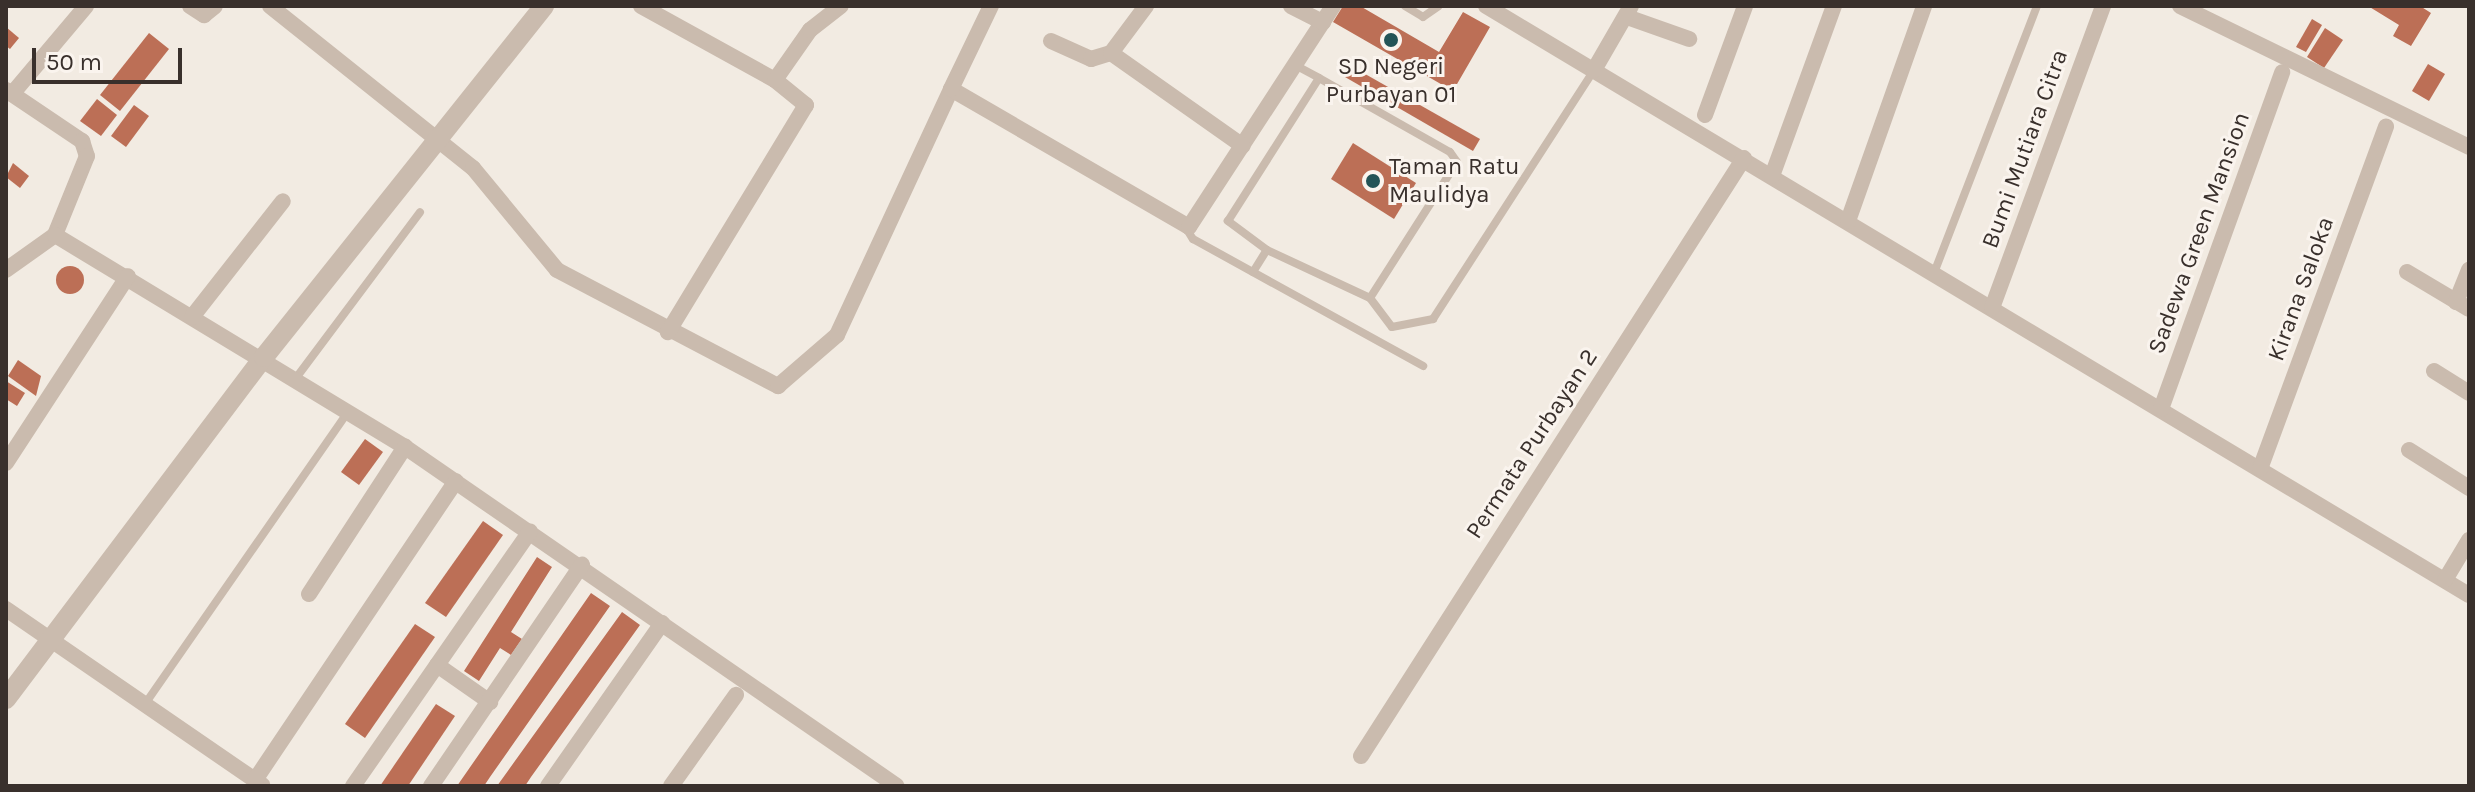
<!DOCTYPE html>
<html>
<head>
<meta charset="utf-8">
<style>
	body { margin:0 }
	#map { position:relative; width:2475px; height:792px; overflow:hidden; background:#f2ebe2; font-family:Karla,sans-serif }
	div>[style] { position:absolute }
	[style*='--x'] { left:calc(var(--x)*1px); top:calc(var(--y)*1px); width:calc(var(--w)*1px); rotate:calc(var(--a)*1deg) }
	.building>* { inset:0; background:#bc6f56 }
	.round { border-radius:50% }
	.service>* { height:8px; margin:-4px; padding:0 4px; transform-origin:4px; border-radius:4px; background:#cabbae }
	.minor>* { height:16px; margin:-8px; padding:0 8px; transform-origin:8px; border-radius:8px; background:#cabbae }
	.tertiary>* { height:20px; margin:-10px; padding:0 10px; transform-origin:10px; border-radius:10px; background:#cabbae }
	.dots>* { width:22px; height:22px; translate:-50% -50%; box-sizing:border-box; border:4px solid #faf4ee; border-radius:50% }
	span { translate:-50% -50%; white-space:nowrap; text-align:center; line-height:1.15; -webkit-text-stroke:6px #faf4ee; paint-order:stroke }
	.poi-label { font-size:24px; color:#39302c }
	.left { translate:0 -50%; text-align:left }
	.street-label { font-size:24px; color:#39302c }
	.frame { position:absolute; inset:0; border:8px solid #39302c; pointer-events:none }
	.scale { position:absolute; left:32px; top:48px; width:150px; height:36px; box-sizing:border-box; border:4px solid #39302c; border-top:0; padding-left:10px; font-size:24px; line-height:28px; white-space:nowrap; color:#39302c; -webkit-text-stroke:6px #faf4ee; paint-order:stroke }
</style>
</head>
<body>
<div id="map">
	<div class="building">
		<i style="clip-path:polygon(1343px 6px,1360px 6px,1439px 52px,1463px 12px,1490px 27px,1453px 91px,1333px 22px)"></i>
		<i style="clip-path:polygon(2368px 6px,2420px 6px,2431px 13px,2411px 46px,2393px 36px,2399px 25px)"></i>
		<i style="clip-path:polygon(2312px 19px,2322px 25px,2306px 52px,2296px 47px)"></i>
		<i style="clip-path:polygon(6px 27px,19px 38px,10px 49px,6px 46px)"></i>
		<i style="clip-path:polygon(2325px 28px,2343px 40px,2324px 68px,2307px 57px)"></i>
		<i style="clip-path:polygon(149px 33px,169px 49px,120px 111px,100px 95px)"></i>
		<i style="clip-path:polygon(2428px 64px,2445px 74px,2429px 101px,2412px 91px)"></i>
		<i style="clip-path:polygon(1351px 66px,1480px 139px,1473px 151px,1345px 77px)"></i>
		<i style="clip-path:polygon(97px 99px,117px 115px,101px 136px,80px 121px)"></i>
		<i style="clip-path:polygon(134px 105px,149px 116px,126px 147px,111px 136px)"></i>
		<i style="clip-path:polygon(1353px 143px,1416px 183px,1394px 219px,1331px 179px)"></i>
		<i style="clip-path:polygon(13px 163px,29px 176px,20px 188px,6px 177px)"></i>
		<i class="round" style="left:56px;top:266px;width:28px;height:28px"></i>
		<i style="clip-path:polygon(18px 360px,41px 376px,36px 396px,8px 376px)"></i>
		<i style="clip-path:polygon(6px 381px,25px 393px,17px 406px,6px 399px)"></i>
		<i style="clip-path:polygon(365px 439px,383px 452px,359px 485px,341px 472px)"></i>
		<i style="clip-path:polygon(483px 521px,503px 535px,446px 617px,425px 603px)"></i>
		<i style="clip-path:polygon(537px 557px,552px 567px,511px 632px,522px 639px,511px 655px,500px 648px,479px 681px,464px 671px)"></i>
		<i style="clip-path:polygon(591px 593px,610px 606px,490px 777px,484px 786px,457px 786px)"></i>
		<i style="clip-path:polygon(622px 612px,640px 625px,531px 777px,525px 786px,497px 786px)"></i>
		<i style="clip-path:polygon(415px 624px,435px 637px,365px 738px,345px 724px)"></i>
		<i style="clip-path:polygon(436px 704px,455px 716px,408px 786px,380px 786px)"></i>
	</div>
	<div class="service">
		<i style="--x:1405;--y:6;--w:21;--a:31"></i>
		<i style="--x:1423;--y:17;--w:19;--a:-35"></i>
		<i style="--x:1295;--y:65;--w:27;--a:28"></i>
		<i style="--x:1319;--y:78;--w:150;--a:29.5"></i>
		<i style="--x:1450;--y:152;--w:12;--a:55"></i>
		<i style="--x:1457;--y:162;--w:161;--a:122.6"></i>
		<i style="--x:1370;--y:298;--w:114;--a:-155"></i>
		<i style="--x:1267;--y:250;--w:49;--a:-143.4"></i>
		<i style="--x:1228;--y:221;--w:169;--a:-57.5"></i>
		<i style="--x:1186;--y:228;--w:13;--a:58"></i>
		<i style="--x:1193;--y:239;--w:263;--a:28.9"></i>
		<i style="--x:1253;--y:272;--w:26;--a:-58"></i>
		<i style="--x:1934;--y:273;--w:286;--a:-68.9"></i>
		<i style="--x:1370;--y:298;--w:36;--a:53"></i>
		<i style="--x:1392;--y:327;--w:42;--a:-11"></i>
		<i style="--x:1433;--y:319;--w:297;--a:-57.1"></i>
		<i style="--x:296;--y:378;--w:207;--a:-53.2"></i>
		<i style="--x:145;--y:704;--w:354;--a:-55.2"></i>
	</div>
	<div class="minor">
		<i style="--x:190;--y:6;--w:17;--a:33"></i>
		<i style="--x:204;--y:15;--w:14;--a:-39"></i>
		<i style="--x:270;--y:6;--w:260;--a:38.6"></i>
		<i style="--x:473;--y:168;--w:132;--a:50.5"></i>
		<i style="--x:557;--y:270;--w:250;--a:27.7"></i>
		<i style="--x:778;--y:386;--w:78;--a:-40.8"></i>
		<i style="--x:837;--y:335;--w:271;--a:-65.1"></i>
		<i style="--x:951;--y:89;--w:275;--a:30.1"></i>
		<i style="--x:1189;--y:227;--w:264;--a:-56.9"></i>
		<i style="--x:641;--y:6;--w:153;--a:28.9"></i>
		<i style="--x:775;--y:80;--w:40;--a:39"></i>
		<i style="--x:806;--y:105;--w:266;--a:121.3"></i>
		<i style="--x:1291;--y:6;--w:36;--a:27"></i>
		<i style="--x:1486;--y:6;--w:1146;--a:30.93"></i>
		<i style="--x:2180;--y:6;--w:322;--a:26"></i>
		<i style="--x:1627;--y:17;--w:66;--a:19.5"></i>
		<i style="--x:1051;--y:41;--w:44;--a:24.2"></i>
		<i style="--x:1091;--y:59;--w:21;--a:-17"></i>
		<i style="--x:1111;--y:53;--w:161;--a:35.2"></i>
		<i style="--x:1111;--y:53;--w:59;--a:-53.3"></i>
		<i style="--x:1594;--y:70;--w:74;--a:-60"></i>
		<i style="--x:775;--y:80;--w:61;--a:-55"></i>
		<i style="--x:810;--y:30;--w:39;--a:-38"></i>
		<i style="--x:951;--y:89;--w:92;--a:-64.3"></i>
		<i style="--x:6;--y:90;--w:92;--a:33.9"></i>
		<i style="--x:82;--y:141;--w:16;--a:72"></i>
		<i style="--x:87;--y:156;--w:85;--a:112.1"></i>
		<i style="--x:55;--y:235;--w:60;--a:144.5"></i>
		<i style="--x:12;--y:94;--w:115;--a:-49.9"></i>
		<i style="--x:1705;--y:115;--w:116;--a:-69.8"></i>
		<i style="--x:1772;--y:176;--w:181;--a:-70"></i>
		<i style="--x:1848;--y:221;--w:228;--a:-70.5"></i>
		<i style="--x:55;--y:235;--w:409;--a:31.2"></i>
		<i style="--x:405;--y:447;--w:597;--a:34.57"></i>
		<i style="--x:2407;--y:272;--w:72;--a:30.8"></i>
		<i style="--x:2456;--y:302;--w:35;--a:-68"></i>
		<i style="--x:1992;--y:308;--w:322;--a:-69.8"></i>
		<i style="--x:192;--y:317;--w:147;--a:-51.9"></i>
		<i style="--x:2434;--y:371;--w:41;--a:32.2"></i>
		<i style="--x:2161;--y:409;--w:358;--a:-70.2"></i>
		<i style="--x:2409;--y:450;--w:71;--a:32.3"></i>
		<i style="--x:6;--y:463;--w:223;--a:-56.9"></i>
		<i style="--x:2260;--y:469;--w:365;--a:-69.8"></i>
		<i style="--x:2445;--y:580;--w:47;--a:-59"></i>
		<i style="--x:309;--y:594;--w:176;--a:-56.9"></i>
		<i style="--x:6;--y:609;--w:311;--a:34.5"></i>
		<i style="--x:437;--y:665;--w:65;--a:34.9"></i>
		<i style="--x:1361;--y:756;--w:710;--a:-57.36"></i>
		<i style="--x:255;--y:780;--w:360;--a:-56.1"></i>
		<i style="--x:353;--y:786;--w:310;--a:-55.2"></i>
		<i style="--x:431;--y:786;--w:268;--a:-55.7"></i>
		<i style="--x:548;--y:786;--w:199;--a:-55"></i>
		<i style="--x:671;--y:786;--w:112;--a:-54.5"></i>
	</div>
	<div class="tertiary">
		<i style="--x:6;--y:699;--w:428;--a:-53"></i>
		<i style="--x:264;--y:357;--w:449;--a:-51.4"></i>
	</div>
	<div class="dots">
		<i style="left:1391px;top:40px;background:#245457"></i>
		<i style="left:1373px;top:181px;background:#245457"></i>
	</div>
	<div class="poi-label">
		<span style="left:1391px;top:81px">SD Negeri<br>Purbayan 01</span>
		<span class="left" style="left:1389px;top:181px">Taman Ratu<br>Maulidya</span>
	</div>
	<div class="street-label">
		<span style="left:2025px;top:149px;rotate:-70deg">Bumi Mutiara Citra</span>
		<span style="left:2199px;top:233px;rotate:-70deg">Sadewa Green Mansion</span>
		<span style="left:2301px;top:289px;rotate:-70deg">Kirana Saloka</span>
		<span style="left:1532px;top:444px;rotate:-57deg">Permata Purbayan 2</span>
	</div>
	<div class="frame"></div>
	<div class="scale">50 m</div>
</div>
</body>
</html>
